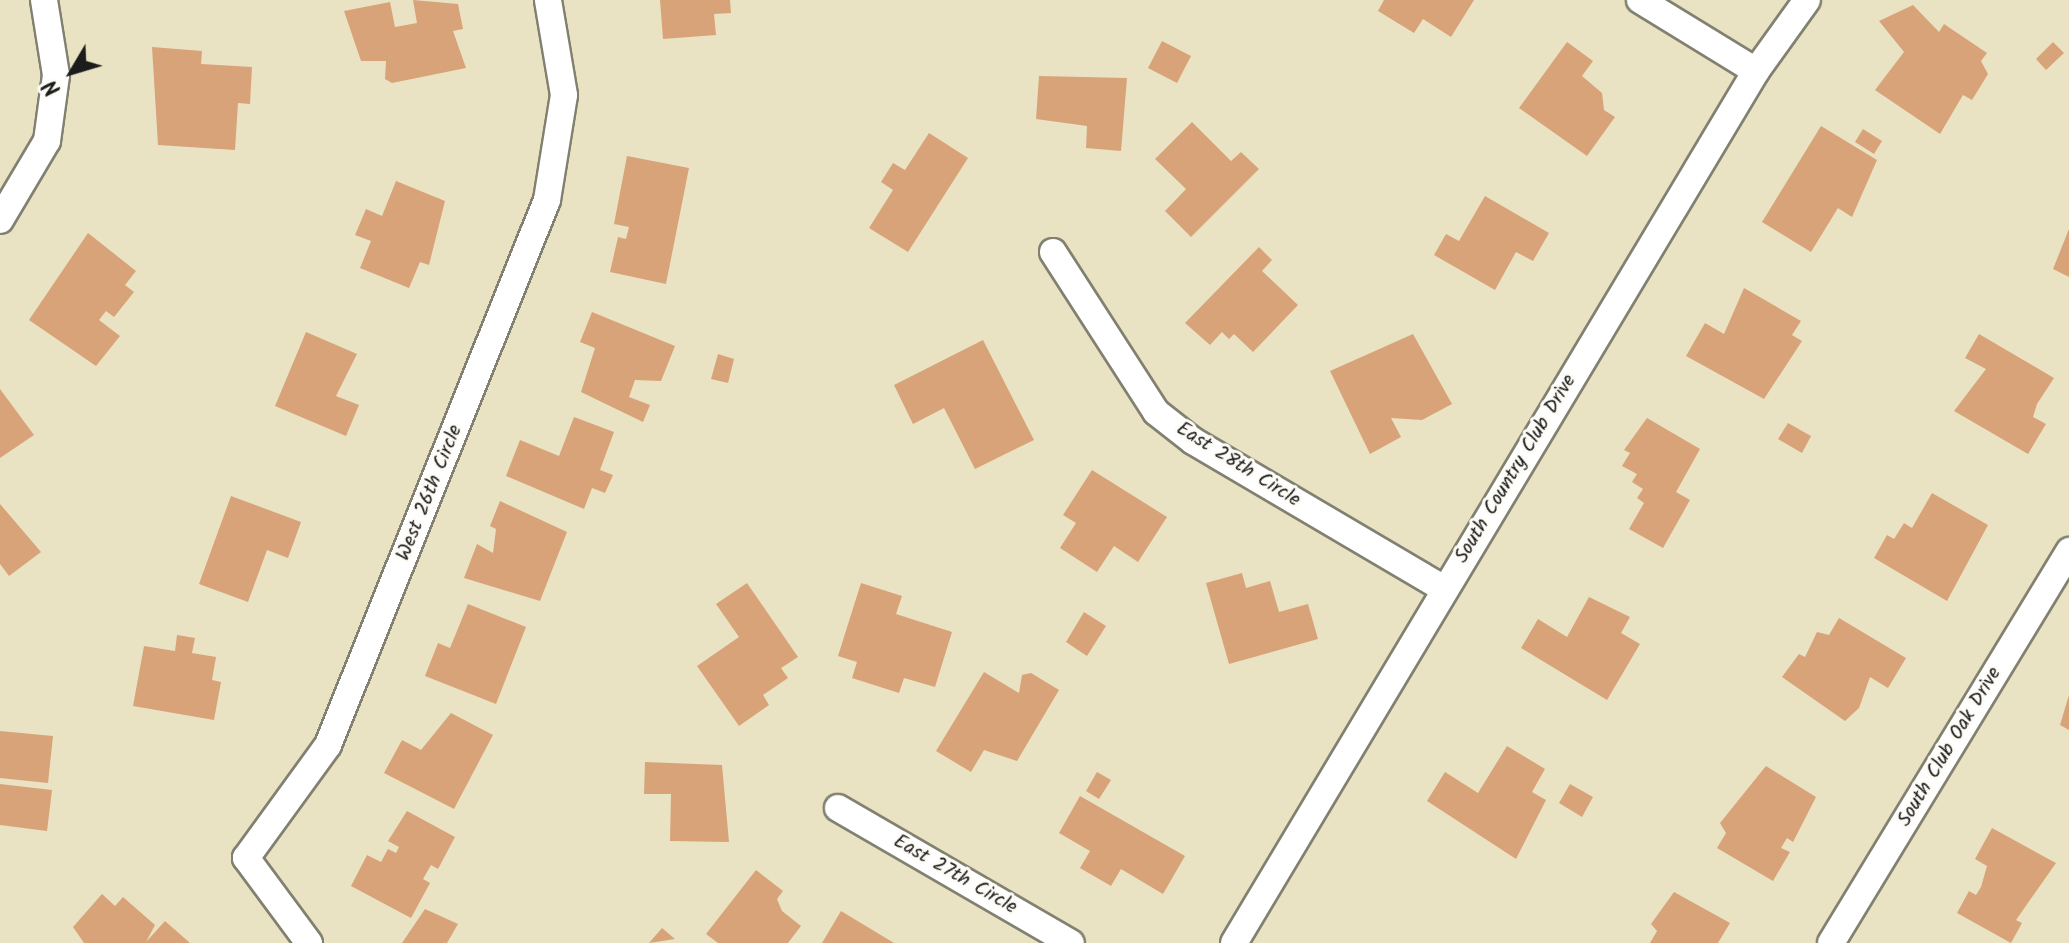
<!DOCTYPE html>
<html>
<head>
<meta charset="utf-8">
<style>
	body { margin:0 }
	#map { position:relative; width:2069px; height:943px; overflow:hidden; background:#e9e3c3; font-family:Kalam,sans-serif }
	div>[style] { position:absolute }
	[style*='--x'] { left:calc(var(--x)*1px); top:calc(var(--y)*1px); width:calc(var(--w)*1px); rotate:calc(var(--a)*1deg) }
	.building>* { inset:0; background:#d8a379 }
	.roads { filter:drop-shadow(2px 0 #828070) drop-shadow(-2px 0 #828070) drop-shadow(0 2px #828070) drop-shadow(0 -2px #828070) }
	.street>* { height:26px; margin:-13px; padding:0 13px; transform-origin:13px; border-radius:13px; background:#fff }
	span { translate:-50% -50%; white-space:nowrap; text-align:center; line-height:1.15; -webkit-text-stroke:6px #fdfcf7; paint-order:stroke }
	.street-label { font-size:20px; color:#1c1c1c }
	.north { position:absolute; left:32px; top:32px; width:80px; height:80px; -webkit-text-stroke:6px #fdfcf7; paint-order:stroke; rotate:232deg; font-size:22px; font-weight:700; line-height:32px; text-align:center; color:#1c1c1c }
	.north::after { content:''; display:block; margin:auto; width:28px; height:36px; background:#1c1c1c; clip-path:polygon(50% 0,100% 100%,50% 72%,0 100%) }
</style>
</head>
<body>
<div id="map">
	<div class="building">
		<i style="clip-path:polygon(413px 0,458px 4px,463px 29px,453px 31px,466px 68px,392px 83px,385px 79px,386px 61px,361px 61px,344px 11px,390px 2px,395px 27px,417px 23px)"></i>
		<i style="clip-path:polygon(660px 0,730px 0,731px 13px,714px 14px,716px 35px,663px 39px)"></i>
		<i style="clip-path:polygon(1384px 0,1474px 0,1451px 37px,1423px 19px,1414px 33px,1378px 11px)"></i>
		<i style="clip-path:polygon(1913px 5px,1939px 32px,1944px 24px,1987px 53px,1981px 61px,1988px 74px,1972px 100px,1963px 95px,1940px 134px,1875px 90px,1904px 52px,1879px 21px)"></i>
		<i style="clip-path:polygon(1162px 41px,1191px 56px,1177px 83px,1148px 68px)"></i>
		<i style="clip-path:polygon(1567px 42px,1593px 61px,1582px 76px,1602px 93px,1604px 110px,1615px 117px,1587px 156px,1519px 108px)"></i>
		<i style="clip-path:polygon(2053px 42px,2064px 53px,2046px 70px,2036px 59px)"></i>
		<i style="clip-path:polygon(152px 47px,202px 51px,201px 64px,252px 67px,250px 104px,238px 103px,235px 150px,158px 145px)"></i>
		<i style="clip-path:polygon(1039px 76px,1127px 78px,1121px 151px,1086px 148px,1087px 126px,1036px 119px)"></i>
		<i style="clip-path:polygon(1192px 122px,1231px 161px,1241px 152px,1259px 169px,1191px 237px,1165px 211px,1186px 189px,1155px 159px)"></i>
		<i style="clip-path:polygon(1821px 126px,1877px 160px,1852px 217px,1838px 208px,1811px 252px,1762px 222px)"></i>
		<i style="clip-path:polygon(1863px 129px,1882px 141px,1874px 154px,1855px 142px)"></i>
		<i style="clip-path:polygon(929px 133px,968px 158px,908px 252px,869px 228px,893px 190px,881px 182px,893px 163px,905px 170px)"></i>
		<i style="clip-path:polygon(627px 156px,689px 168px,666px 284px,610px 272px,618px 237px,626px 239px,629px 227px,614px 224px)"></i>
		<i style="clip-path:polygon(396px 181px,445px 201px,429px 265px,420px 262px,409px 288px,360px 268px,371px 241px,355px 235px,366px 209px,382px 216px)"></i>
		<i style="clip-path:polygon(1485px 196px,1549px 233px,1533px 261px,1516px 252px,1495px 290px,1434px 255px,1446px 234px,1459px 241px)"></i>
		<i style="clip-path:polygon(2069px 229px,2069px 277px,2053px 269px)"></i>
		<i style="clip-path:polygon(88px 233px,136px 271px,125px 285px,134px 292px,114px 317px,106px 311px,99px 320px,120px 336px,96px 366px,29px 320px)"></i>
		<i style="clip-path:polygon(1259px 247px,1272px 260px,1262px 271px,1298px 305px,1253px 352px,1234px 334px,1229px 339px,1222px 332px,1210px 345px,1185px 323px)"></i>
		<i style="clip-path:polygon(1744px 288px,1801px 321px,1792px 335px,1802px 341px,1764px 399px,1686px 356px,1705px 323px,1724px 334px)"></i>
		<i style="clip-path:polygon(592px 312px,675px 346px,661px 381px,635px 380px,629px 397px,650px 405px,643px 422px,581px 392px,595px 348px,580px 342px)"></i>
		<i style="clip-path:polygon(306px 332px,357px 354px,336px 396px,359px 405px,346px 436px,275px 406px)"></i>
		<i style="clip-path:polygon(1413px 334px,1452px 404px,1422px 420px,1391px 418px,1401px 437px,1370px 454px,1330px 371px)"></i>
		<i style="clip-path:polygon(1979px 334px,2054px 378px,2037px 404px,2033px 417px,2046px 424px,2028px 454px,1954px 411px,1986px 369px,1965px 358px)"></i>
		<i style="clip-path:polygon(983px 340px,1034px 440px,975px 469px,944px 408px,913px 424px,894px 385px)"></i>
		<i style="clip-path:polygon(718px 354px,734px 359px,728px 383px,711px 379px)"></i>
		<i style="clip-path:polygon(0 389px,34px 435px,0 458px)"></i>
		<i style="clip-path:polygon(574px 417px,614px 432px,600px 470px,613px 475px,605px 493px,592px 488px,584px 509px,506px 476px,520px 440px,559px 456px)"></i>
		<i style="clip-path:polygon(1647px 418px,1700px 449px,1676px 492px,1690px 500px,1663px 548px,1629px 529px,1644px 503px,1637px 498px,1643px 489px,1632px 482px,1637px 474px,1622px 466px,1630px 453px,1624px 450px)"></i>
		<i style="clip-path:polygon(1788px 423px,1811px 436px,1802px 453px,1778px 439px)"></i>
		<i style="clip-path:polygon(1092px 470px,1167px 517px,1138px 562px,1114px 546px,1097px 572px,1060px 548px,1076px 523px,1063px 515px)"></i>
		<i style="clip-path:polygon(1932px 493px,1988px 525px,1947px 601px,1874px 558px,1887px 535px,1894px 539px,1904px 523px,1912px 528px)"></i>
		<i style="clip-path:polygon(231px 496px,301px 522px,288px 558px,267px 550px,248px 602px,199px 584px)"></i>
		<i style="clip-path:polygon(500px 501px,567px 532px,540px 601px,464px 578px,477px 544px,493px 553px,496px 529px,490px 526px)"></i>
		<i style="clip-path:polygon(0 504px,41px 552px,9px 576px,0 564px)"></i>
		<i style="clip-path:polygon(1242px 573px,1246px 588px,1270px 581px,1279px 612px,1308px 604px,1318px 639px,1229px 664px,1206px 583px)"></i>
		<i style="clip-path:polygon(747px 583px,798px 657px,781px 668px,788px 678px,763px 695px,769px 705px,739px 726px,697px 666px,739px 637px,716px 604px)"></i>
		<i style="clip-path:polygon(861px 583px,902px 596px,896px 614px,952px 632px,935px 687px,904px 678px,899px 693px,852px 678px,857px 662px,838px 656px)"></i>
		<i style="clip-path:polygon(1589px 597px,1630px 617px,1621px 633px,1640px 644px,1607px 700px,1521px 648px,1538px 619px,1567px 637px)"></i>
		<i style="clip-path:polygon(468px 604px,526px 627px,496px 704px,425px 676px,438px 643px,450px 648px)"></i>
		<i style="clip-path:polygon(1084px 612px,1106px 626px,1087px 656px,1066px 642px)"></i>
		<i style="clip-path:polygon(1839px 618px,1906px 658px,1888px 688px,1870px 677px,1859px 708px,1845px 721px,1782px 677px,1799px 654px,1805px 657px,1817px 632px,1829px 635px)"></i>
		<i style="clip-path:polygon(177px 635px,195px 638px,192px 653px,216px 657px,212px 680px,221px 682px,214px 720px,133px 706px,144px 646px,175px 651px)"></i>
		<i style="clip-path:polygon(984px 672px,1019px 693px,1022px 675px,1031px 673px,1059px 690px,1017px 761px,984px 750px,971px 772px,936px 751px)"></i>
		<i style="clip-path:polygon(2069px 695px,2069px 730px,2060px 725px)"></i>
		<i style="clip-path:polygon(451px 713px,493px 735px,454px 809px,384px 773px,402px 740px,421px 750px)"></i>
		<i style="clip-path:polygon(0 731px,53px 736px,48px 783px,0 778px)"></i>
		<i style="clip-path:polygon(1507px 746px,1545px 769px,1532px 792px,1546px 800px,1516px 859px,1427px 801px,1445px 772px,1478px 793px)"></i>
		<i style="clip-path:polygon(645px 762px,722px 765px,729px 842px,670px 841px,671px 794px,644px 794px)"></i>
		<i style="clip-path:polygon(1766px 766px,1816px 797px,1793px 842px,1787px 838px,1781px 848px,1790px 852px,1773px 881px,1717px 848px,1726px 833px,1720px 823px)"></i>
		<i style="clip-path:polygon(1097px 772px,1111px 780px,1099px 799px,1086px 791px)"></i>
		<i style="clip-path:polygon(0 784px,52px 790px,47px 831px,0 825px)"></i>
		<i style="clip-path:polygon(1570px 784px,1593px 797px,1582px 817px,1559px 803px)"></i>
		<i style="clip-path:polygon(1080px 796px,1185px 856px,1163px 894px,1121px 869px,1111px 886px,1080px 868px,1090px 851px,1059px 833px)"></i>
		<i style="clip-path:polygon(407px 811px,455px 837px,438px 869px,431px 865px,423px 879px,430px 883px,411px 918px,351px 886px,367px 855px,381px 862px,388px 849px,396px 853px,399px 847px,388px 841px)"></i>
		<i style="clip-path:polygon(1992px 828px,2056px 863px,2016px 920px,2022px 923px,2011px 943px,1957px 913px,1969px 891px,1976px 895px,1981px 887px,1987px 866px,1975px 859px)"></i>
		<i style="clip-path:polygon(756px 870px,783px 891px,777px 899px,782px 911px,801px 926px,788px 943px,718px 943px,706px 934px)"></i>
		<i style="clip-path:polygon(1674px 892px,1730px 923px,1718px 943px,1650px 943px,1657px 931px,1651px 924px)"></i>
		<i style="clip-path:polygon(102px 894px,115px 906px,123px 897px,155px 925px,146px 942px,165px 921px,190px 943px,84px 943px,73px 927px)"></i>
		<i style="clip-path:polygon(425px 909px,458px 924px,447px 943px,402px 943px)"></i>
		<i style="clip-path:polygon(841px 911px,894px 943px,822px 943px)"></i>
		<i style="clip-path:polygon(662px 928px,675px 939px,649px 943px)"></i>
	</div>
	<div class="roads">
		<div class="street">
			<i style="--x:1640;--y:0;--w:136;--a:31.5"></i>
			<i style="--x:0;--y:220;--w:92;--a:-59.3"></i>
			<i style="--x:47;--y:141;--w:67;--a:-82.2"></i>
			<i style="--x:56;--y:75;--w:76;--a:-99.1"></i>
			<i style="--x:1053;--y:252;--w:190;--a:57.2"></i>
			<i style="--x:1156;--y:412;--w:47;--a:38.1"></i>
			<i style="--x:1193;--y:441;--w:291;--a:30.5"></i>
			<i style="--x:838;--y:808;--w:269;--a:30.1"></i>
			<i style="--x:309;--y:943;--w:106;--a:-126.5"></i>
			<i style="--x:246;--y:858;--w:140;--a:-54"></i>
			<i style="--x:328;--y:745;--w:587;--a:-68.11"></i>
			<i style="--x:547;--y:200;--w:106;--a:-80.8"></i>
			<i style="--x:564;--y:95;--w:96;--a:-99.6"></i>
			<i style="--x:1234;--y:943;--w:1016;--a:-59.09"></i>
			<i style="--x:1756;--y:71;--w:87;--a:-54.3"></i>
			<i style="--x:1831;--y:943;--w:459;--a:-58.7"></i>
		</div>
	</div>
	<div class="street-label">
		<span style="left:1238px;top:465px;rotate:32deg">East 28th Circle</span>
		<span style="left:1516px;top:469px;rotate:-59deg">South Country Club Drive</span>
		<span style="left:430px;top:493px;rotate:-68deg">West 26th Circle</span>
		<span style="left:1950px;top:747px;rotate:-59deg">South Club Oak Drive</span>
		<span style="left:955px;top:875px;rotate:30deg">East 27th Circle</span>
	</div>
	<div class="north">N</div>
</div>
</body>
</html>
